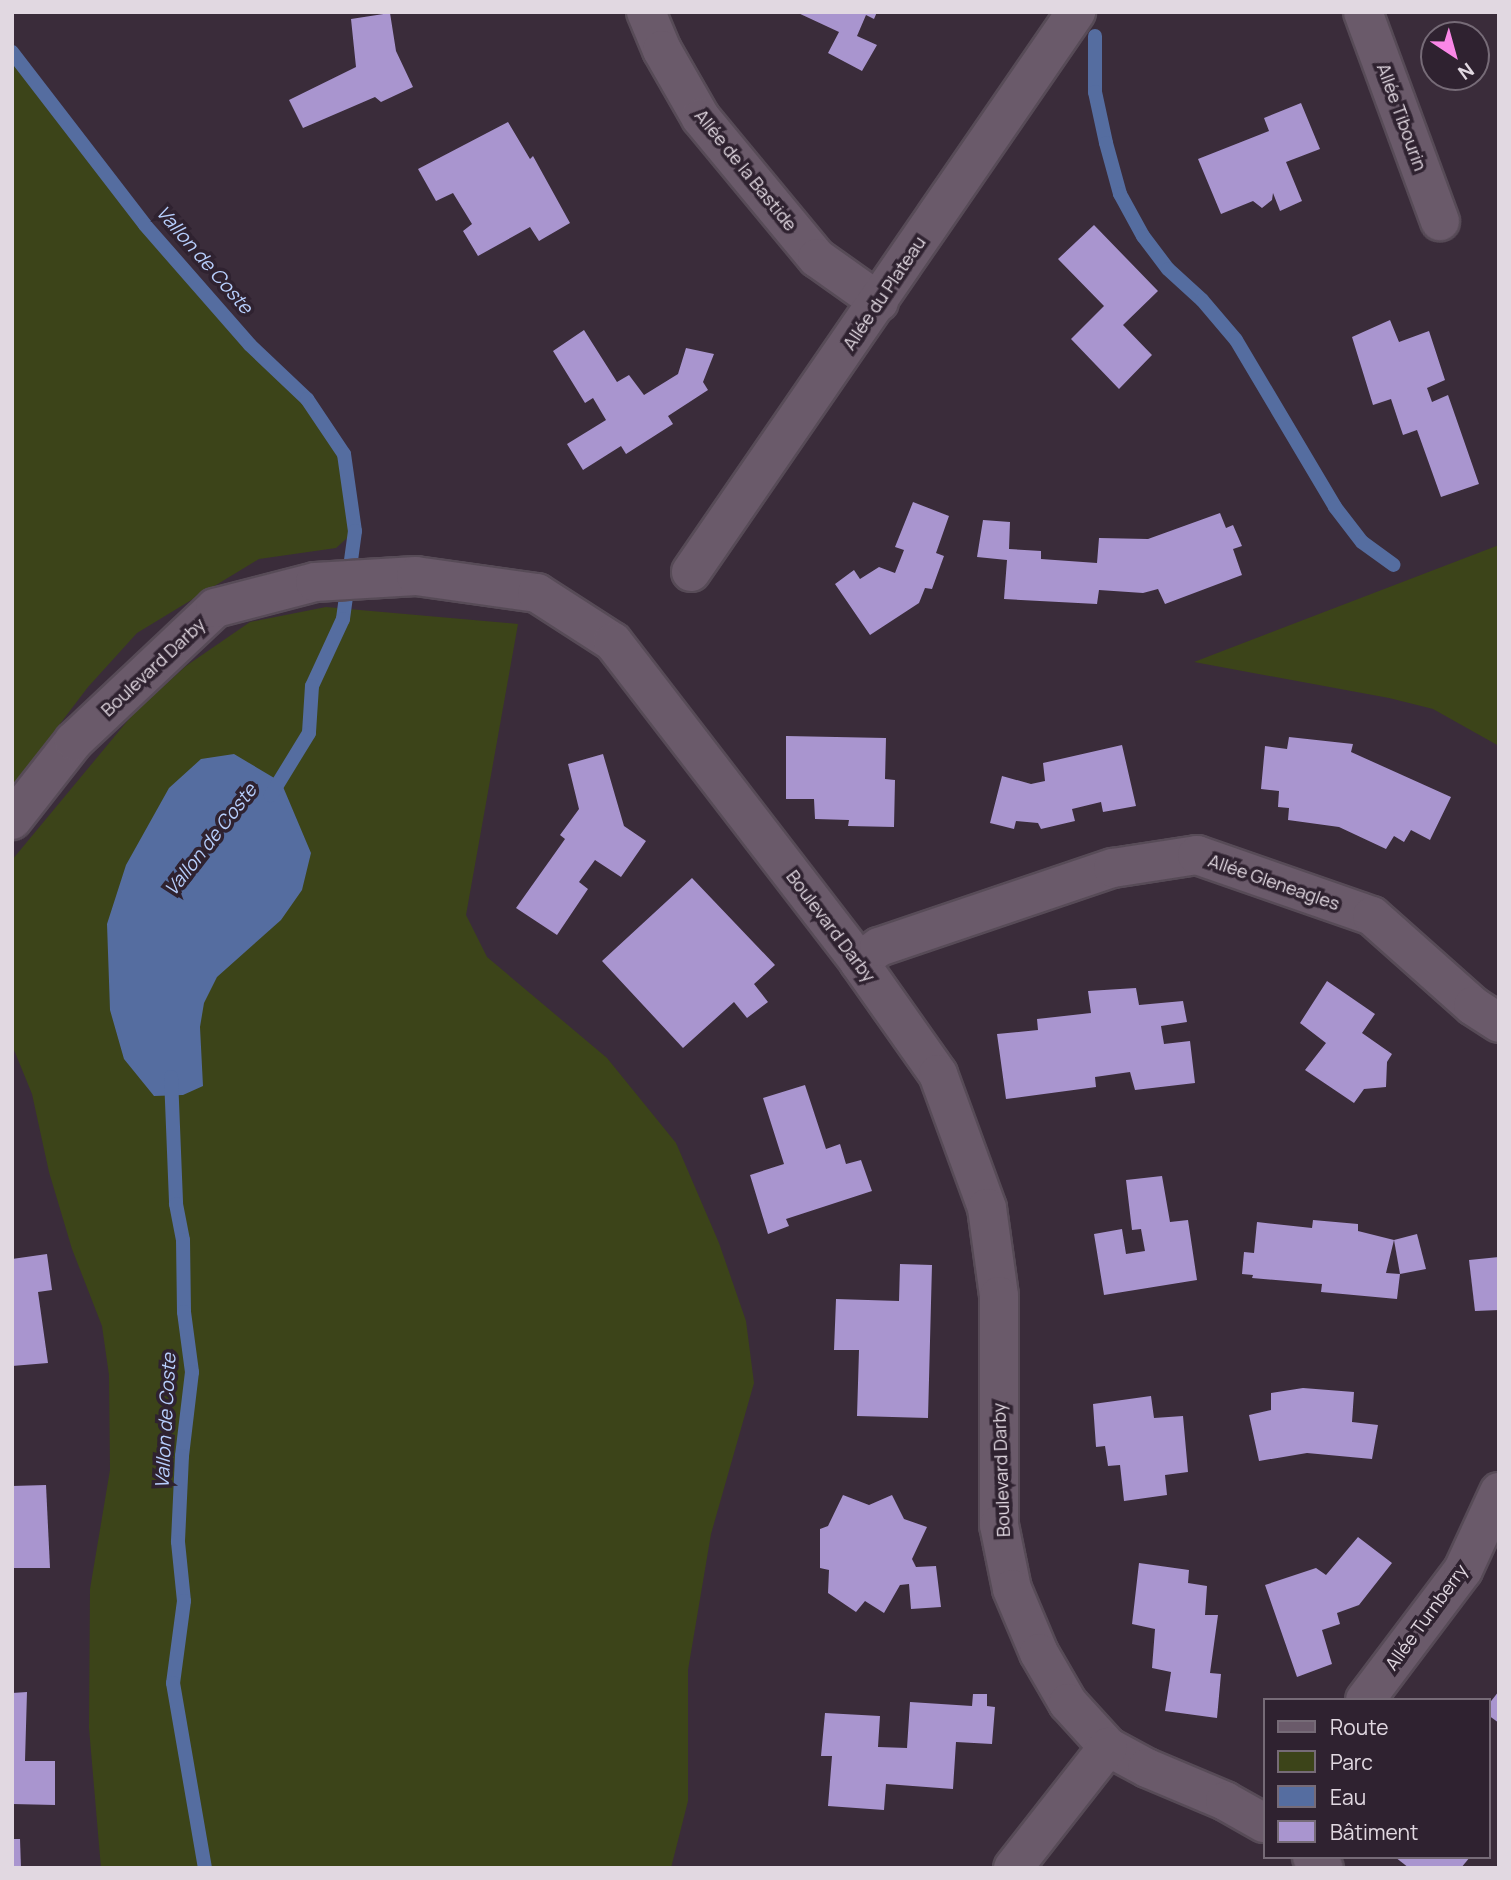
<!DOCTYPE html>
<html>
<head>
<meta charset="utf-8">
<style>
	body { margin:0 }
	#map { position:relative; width:1511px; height:1880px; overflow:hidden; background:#3a2c3a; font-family:Manrope,sans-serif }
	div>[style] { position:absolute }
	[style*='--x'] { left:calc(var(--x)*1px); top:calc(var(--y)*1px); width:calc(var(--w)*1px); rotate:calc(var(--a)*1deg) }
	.green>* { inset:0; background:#3c4419 }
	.water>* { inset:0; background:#556da0 }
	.stream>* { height:14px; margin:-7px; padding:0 7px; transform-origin:7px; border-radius:7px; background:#556da0 }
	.building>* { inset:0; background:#a995cf }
	.roads { filter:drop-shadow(2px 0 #574b57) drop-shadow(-2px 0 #574b57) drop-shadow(0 2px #574b57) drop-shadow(0 -2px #574b57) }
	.minor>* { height:38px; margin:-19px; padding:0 19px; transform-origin:19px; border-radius:19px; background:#6a5a6a }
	span { translate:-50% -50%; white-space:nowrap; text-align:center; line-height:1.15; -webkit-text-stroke:7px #2f2230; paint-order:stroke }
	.street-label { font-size:18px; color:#e1d8e1 }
	.water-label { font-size:19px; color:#b7cefc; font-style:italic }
	.frame { position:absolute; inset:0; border:14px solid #e1d8e1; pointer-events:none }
	.legend { position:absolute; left:1263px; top:1698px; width:228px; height:161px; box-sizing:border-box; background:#2f2230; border:2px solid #766b77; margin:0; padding:9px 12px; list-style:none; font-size:21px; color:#e1d8e1 }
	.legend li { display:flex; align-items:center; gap:14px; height:35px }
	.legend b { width:35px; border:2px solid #766b77 }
	.north { position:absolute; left:1420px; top:21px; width:70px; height:70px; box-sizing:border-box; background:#2f2230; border:2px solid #766b77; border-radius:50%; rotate:144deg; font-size:19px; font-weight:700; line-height:28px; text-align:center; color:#e1d8e1 }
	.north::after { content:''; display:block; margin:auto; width:24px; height:32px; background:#fa87e7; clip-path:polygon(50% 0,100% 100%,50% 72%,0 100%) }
</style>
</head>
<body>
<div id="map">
	<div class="green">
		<i style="clip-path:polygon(12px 52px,145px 225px,250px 345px,307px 399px,344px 454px,355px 531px,336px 548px,259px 559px,137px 633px,88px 687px,12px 787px)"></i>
		<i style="clip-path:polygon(1499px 545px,1499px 746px,1433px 709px,1389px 698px,1194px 662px)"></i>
		<i style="clip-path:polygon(326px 607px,518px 624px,466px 915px,487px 957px,607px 1058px,676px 1143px,719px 1243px,746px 1321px,754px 1383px,711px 1534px,688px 1670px,688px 1801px,671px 1868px,101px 1868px,89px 1728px,90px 1589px,110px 1470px,109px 1375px,102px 1326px,72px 1249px,49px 1172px,32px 1094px,12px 1045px,12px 860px,134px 713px,186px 666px,250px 622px)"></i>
	</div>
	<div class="water">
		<i style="clip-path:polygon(234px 754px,281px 782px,311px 853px,302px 890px,281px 920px,217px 977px,204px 1003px,200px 1027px,203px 1086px,183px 1095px,154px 1096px,124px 1059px,110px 1010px,107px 924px,126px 865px,169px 788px,201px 759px)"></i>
	</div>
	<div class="stream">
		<i style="--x:1095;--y:36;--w:56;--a:90"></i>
		<i style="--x:1095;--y:92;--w:52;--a:77.8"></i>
		<i style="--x:1106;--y:143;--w:53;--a:74.6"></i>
		<i style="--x:1120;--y:194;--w:48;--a:61.3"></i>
		<i style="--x:1143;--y:236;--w:41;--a:52.9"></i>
		<i style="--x:1168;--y:269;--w:46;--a:42.4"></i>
		<i style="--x:1202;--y:300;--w:52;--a:49.6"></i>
		<i style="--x:1236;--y:340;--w:194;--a:59.3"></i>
		<i style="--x:1335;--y:507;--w:44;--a:52.4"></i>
		<i style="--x:1362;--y:542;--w:39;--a:36"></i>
		<i style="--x:12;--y:52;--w:218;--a:52.4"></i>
		<i style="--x:145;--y:225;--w:159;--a:48.8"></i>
		<i style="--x:250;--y:345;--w:79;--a:43.5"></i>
		<i style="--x:307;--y:399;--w:66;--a:56.1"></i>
		<i style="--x:344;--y:454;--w:78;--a:81.9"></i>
		<i style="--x:355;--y:531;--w:89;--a:97.8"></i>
		<i style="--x:343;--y:619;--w:74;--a:114.8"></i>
		<i style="--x:312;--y:686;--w:47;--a:93.7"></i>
		<i style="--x:309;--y:733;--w:73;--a:121.5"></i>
		<i style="--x:171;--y:1077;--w:127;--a:87.7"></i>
		<i style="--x:176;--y:1204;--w:37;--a:79"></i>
		<i style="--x:183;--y:1240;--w:72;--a:89.2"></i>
		<i style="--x:184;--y:1312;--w:61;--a:82.4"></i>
		<i style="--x:192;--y:1372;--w:85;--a:96.8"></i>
		<i style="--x:182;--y:1456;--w:86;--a:92.7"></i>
		<i style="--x:178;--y:1542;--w:59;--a:84.2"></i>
		<i style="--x:184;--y:1601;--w:83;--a:97.6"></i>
		<i style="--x:173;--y:1683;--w:188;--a:80.2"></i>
	</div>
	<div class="building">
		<i style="clip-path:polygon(796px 12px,877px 12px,874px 19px,866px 15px,857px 36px,877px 45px,862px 71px,828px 53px,839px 32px)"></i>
		<i style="clip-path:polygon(390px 13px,396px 51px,413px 87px,381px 102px,375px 97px,303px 128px,289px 100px,356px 67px,351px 19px)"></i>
		<i style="clip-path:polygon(1301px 103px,1320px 149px,1286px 162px,1302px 201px,1280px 211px,1273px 193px,1272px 200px,1262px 208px,1253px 201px,1221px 214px,1198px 159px,1269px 131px,1264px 118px)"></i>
		<i style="clip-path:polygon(508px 122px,530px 159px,533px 156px,570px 223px,539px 241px,530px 227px,478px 256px,463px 231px,472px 224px,453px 193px,436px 201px,418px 169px)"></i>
		<i style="clip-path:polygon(1094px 225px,1158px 291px,1123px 325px,1152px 355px,1119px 389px,1071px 339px,1104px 306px,1058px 259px)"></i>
		<i style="clip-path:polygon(1390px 320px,1399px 342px,1429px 331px,1445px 380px,1427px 388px,1432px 402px,1448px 395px,1479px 484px,1441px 497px,1417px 430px,1403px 435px,1391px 399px,1373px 405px,1352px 337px)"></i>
		<i style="clip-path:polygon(584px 330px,617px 382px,629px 375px,644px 395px,678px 374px,686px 348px,714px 354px,703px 382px,708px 390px,668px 416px,673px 424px,626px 454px,621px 446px,583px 470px,567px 444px,606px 420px,593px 398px,585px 403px,553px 351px)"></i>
		<i style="clip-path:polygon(913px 502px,949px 516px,936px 553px,944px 556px,932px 589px,925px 588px,919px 603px,870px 635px,835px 584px,854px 570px,860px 579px,879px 567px,895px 573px,904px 550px,895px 547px)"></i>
		<i style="clip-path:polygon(1220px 513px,1226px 528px,1233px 525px,1242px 546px,1233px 549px,1242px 575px,1165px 604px,1158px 589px,1143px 593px,1099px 590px,1097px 604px,1004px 599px,1007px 560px,977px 557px,983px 520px,1010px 522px,1009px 549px,1041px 551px,1041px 559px,1097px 563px,1099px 538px,1148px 539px)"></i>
		<i style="clip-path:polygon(786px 736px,886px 738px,885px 779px,895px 780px,894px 827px,848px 826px,849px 820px,815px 819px,814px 799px,786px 799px)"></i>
		<i style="clip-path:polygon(1289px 737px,1353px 744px,1351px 752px,1451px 797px,1430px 840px,1411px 830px,1404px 842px,1394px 836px,1386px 849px,1339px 827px,1288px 820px,1289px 808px,1278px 807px,1279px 791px,1261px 789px,1265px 746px,1287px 749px)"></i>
		<i style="clip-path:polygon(1122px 745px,1136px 806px,1103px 812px,1101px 802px,1072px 809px,1075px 821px,1041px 829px,1038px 823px,1016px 821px,1014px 829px,990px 823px,1002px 776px,1031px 784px,1045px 781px,1043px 763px)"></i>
		<i style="clip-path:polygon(603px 754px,624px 826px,646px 841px,621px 877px,595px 860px,579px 882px,588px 889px,557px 935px,516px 908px,565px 839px,560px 835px,579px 809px,568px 764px)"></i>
		<i style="clip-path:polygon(692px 878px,775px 965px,754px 984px,768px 1002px,747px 1018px,734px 1002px,683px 1048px,602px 961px)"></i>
		<i style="clip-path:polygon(1327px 981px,1375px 1014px,1362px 1033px,1392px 1054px,1387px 1062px,1386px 1087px,1364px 1089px,1354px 1103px,1305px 1070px,1326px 1043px,1300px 1023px)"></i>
		<i style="clip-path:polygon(1136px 988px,1139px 1005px,1183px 1001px,1187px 1022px,1161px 1026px,1164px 1044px,1190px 1041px,1195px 1083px,1135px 1090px,1130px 1072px,1095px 1077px,1096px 1087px,1006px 1099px,997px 1034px,1038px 1030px,1037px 1019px,1091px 1013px,1088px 991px)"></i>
		<i style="clip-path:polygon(805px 1085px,826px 1149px,840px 1144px,846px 1164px,861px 1160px,872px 1191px,786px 1219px,789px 1226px,768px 1234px,750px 1175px,784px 1164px,763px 1098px)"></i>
		<i style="clip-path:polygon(1162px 1176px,1170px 1222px,1188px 1220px,1197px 1280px,1104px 1295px,1094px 1234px,1122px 1229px,1126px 1254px,1145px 1251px,1141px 1229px,1132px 1230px,1126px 1180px)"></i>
		<i style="clip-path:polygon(1313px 1220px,1358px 1224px,1358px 1231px,1394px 1240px,1386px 1273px,1400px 1274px,1397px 1299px,1321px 1292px,1322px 1284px,1252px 1278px,1253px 1275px,1242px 1274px,1244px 1252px,1254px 1253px,1257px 1222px,1312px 1228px)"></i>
		<i style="clip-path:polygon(1417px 1234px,1426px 1269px,1400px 1274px,1394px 1240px)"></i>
		<i style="clip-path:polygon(47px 1254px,52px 1290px,38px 1292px,48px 1363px,12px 1366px,12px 1259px)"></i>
		<i style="clip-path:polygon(1499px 1257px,1499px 1310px,1475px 1311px,1469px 1260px)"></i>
		<i style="clip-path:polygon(900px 1264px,932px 1265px,928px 1418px,857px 1416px,859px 1350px,834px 1350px,836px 1299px,899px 1301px)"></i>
		<i style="clip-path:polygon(1303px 1388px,1354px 1392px,1352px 1422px,1378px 1425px,1372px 1459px,1307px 1453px,1259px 1461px,1249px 1415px,1271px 1410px,1271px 1393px)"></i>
		<i style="clip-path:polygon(1151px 1396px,1154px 1418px,1183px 1416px,1188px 1472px,1165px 1475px,1167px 1495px,1124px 1501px,1120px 1465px,1108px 1466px,1105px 1446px,1096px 1447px,1093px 1404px)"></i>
		<i style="clip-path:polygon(46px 1485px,50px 1568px,12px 1568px,12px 1486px)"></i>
		<i style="clip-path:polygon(843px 1495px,869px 1505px,892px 1495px,904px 1519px,927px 1527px,912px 1559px,916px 1567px,936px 1566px,941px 1607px,911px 1609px,909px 1584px,900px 1585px,884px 1613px,865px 1601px,856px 1612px,828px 1593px,829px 1570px,820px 1568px,820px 1529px,828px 1526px)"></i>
		<i style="clip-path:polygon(1358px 1537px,1392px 1563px,1359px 1605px,1337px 1613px,1340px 1624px,1322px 1630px,1332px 1664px,1297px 1677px,1265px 1585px,1316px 1568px,1326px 1575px)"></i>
		<i style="clip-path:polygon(1139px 1563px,1189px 1570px,1188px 1583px,1207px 1586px,1205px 1615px,1218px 1615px,1210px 1673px,1221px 1674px,1217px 1718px,1165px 1711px,1171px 1672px,1152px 1668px,1155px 1629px,1132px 1624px)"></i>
		<i style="clip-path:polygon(1499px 1691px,1499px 1723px,1488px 1715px,1488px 1705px)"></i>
		<i style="clip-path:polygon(27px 1692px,25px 1761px,55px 1761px,55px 1805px,12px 1804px,12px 1693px)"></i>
		<i style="clip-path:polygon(973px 1694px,987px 1694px,987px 1706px,995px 1707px,992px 1744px,956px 1742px,953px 1789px,886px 1784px,884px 1810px,828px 1806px,832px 1756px,821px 1756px,825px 1713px,880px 1716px,878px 1747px,907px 1748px,910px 1702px,972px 1706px)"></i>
		<i style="clip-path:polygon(12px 1839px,20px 1839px,21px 1868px,12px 1868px)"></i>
		<i style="clip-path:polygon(1395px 1857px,1470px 1857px,1461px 1868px,1409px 1868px)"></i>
	</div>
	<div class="roads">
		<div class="minor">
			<i style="--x:646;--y:12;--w:41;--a:67.2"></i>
			<i style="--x:662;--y:50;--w:78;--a:60.2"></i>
			<i style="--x:701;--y:118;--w:182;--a:50.4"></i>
			<i style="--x:817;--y:258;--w:76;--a:35.4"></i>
			<i style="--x:1363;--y:12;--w:223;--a:69.8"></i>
			<i style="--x:691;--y:572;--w:680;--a:-55.49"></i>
			<i style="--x:12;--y:820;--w:100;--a:-51.9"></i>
			<i style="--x:74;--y:741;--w:194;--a:-43.3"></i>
			<i style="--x:215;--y:608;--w:103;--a:-14.6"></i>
			<i style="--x:315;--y:582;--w:101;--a:-3.4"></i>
			<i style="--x:416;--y:576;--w:122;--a:8"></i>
			<i style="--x:537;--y:593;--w:90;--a:32.8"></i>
			<i style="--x:613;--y:642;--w:404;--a:52.4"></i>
			<i style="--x:859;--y:962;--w:137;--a:54.8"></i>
			<i style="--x:938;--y:1074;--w:143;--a:69.9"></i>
			<i style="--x:987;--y:1208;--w:89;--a:82.2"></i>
			<i style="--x:999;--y:1296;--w:229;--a:90"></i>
			<i style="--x:999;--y:1525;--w:65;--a:78.5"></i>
			<i style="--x:1012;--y:1589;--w:69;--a:67.1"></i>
			<i style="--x:1039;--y:1653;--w:58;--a:59.9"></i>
			<i style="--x:1068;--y:1703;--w:59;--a:47.7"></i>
			<i style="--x:1108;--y:1747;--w:44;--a:28.3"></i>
			<i style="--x:1147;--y:1768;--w:85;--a:22.9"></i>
			<i style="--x:1225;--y:1801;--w:45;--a:29.4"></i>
			<i style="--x:859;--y:962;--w:25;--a:-37"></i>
			<i style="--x:879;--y:947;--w:247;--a:-18.7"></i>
			<i style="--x:1113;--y:868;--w:85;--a:-8.8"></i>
			<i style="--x:1197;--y:855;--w:185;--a:19.2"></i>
			<i style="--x:1372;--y:916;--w:135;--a:41.7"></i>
			<i style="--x:1473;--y:1006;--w:31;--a:33"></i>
			<i style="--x:1365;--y:1700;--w:163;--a:-53"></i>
			<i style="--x:1463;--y:1570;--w:86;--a:-65.2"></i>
			<i style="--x:1312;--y:1857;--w:16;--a:43"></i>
			<i style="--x:1013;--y:1868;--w:154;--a:-51.9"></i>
		</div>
	</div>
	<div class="street-label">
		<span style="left:1402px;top:117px;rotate:70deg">Allée Tibourin</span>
		<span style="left:746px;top:170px;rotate:51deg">Allée de la Bastide</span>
		<span style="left:884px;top:293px;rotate:-56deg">Allée du Plateau</span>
		<span style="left:153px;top:667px;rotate:-43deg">Boulevard Darby</span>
		<span style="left:1274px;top:882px;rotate:19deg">Allée Gleneagles</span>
		<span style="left:831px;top:926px;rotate:53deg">Boulevard Darby</span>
		<span style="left:1001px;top:1470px;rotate:-92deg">Boulevard Darby</span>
		<span style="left:1426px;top:1617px;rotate:-54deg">Allée Turnberry</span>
	</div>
	<div class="water-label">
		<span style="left:204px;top:260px;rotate:49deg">Vallon de Coste</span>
		<span style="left:211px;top:840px;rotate:-52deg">Vallon de Coste</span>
		<span style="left:166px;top:1421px;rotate:-87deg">Vallon de Coste</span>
	</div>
	<div class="frame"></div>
	<ul class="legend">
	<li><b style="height:9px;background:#6a5a6a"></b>Route</li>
	<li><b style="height:19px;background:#3c4419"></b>Parc</li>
	<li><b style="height:19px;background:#556da0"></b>Eau</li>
	<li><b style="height:19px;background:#a995cf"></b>Bâtiment</li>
	</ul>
	<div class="north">N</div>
</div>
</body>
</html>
